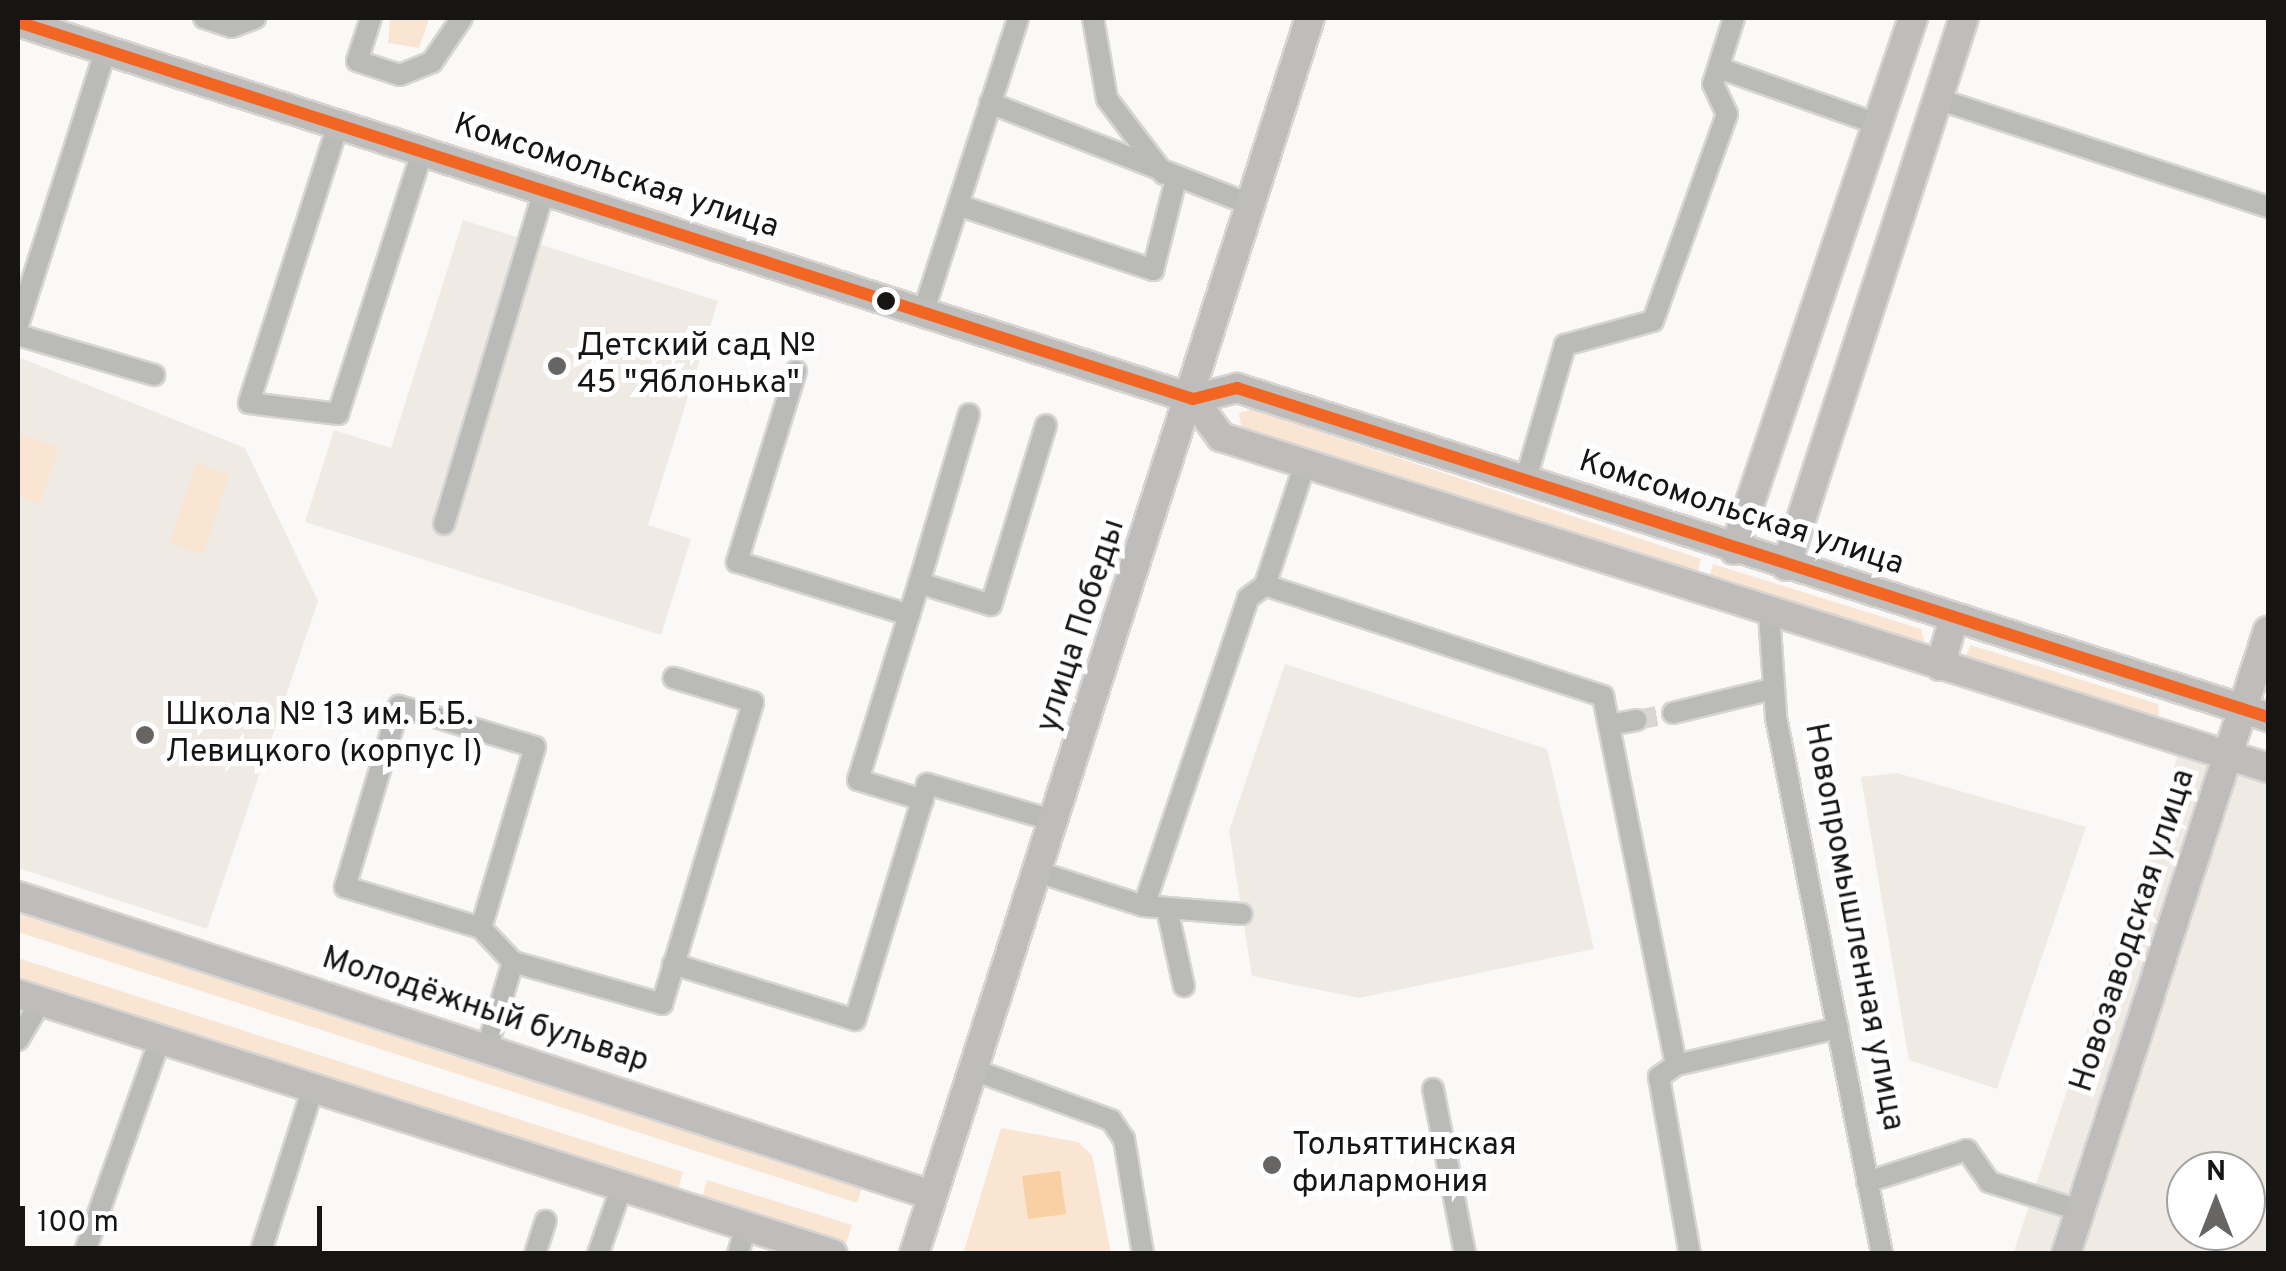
<!DOCTYPE html>
<html>
<head>
<meta charset="utf-8">
<style>
	body { margin:0 }
	#map { position:relative; width:2286px; height:1271px; overflow:hidden; background:#fbf9f7; font-family:Overpass,sans-serif }
	div>[style] { position:absolute }
	[style*='--x'] { left:calc(var(--x)*1px); top:calc(var(--y)*1px); width:calc(var(--w)*1px); rotate:calc(var(--a)*1deg) }
	.built>* { inset:0; background:#f0eae4 }
	.green>* { inset:0; background:#f9e5d2 }
	.water>* { inset:0; background:#f8d0a4 }
	.minor-tunnel>* { height:20px; margin-top:-10px; transform-origin:0; background:repeating-linear-gradient(90deg,#d9d7d5 0 20px,transparent 0 30px) }
	.roads { filter:drop-shadow(2px 0 #d6d5d4) drop-shadow(-2px 0 #d6d5d4) drop-shadow(0 2px #d6d5d4) drop-shadow(0 -2px #d6d5d4) }
	.minor>* { height:20px; margin:-10px; padding:0 10px; transform-origin:10px; border-radius:10px; background:#babab9 }
	.major>* { height:28px; margin:-14px; padding:0 14px; transform-origin:14px; border-radius:14px; background:#bebdbb }
	.bus-1>* { height:12px; margin:-6px; padding:0 6px; transform-origin:6px; border-radius:6px; background:#f26522 }
	.dots>* { width:28px; height:28px; translate:-50% -50%; box-sizing:border-box; border:5px solid #fff; border-radius:50% }
	span { translate:-50% -50%; white-space:nowrap; text-align:center; line-height:1.15; -webkit-text-stroke:10px #fff; paint-order:stroke }
	.street-label { font-size:32px; color:#171514 }
	.poi-label { font-size:32px; color:#171514 }
	.left { translate:0 -50%; text-align:left }
	.frame { position:absolute; inset:0; border:20px solid #171514; pointer-events:none }
	.north { position:absolute; left:2166px; top:1151px; width:100px; height:100px; box-sizing:border-box; background:#fff; border:2px solid #a2a1a1; border-radius:50%; rotate:0deg; font-size:28px; font-weight:700; line-height:40px; text-align:center; color:#171514 }
	.north::after { content:''; display:block; margin:auto; width:35px; height:45px; background:#676563; clip-path:polygon(50% 0,100% 100%,50% 72%,0 100%) }
	.scale { position:absolute; left:20px; top:1206px; width:302px; height:45px; box-sizing:border-box; border:5px solid #171514; border-top:0; padding-left:12px; font-size:30px; line-height:35px; white-space:nowrap; color:#171514; -webkit-text-stroke:8px #fff; paint-order:stroke }
</style>
</head>
<body>
<div id="map">
	<div class="built">
		<i style="clip-path:polygon(463px 220px,718px 301px,648px 525px,691px 539px,661px 635px,305px 522px,334px 430px,391px 448px)"></i>
		<i style="clip-path:polygon(18px 357px,245px 448px,318px 601px,207px 929px,18px 868px)"></i>
		<i style="clip-path:polygon(1285px 664px,1547px 749px,1594px 949px,1359px 998px,1252px 976px,1229px 831px)"></i>
		<i style="clip-path:polygon(evenodd,2178px 755px,2268px 784px,2268px 1253px,2013px 1254px,2178px 755px,2186px 1171px,2246px 1171px,2246px 1231px,2186px 1231px,2186px 1171px)"></i>
		<i style="clip-path:polygon(1897px 773px,2086px 827px,1997px 1089px,1909px 1060px,1861px 777px)"></i>
	</div>
	<div class="green">
		<i style="clip-path:polygon(390px 18px,429px 19px,419px 48px,388px 43px)"></i>
		<i style="clip-path:polygon(1252px 409px,1701px 559px,1696px 579px,1242px 431px,1239px 413px)"></i>
		<i style="clip-path:polygon(18px 433px,59px 447px,40px 504px,18px 496px)"></i>
		<i style="clip-path:polygon(196px 463px,229px 474px,203px 554px,170px 543px)"></i>
		<i style="clip-path:polygon(1713px 564px,1921px 629px,1924px 641px,1919px 646px,1708px 582px)"></i>
		<i style="clip-path:polygon(1971px 645px,2158px 704px,2159px 717px,1964px 659px)"></i>
		<i style="clip-path:polygon(18px 912px,863px 1185px,857px 1203px,18px 932px)"></i>
		<i style="clip-path:polygon(18px 958px,683px 1172px,677px 1192px,18px 979px)"></i>
		<i style="clip-path:polygon(1001px 1128px,1078px 1142px,1092px 1155px,1111px 1253px,963px 1254px)"></i>
		<i style="clip-path:polygon(707px 1180px,852px 1225px,846px 1244px,702px 1198px)"></i>
	</div>
	<div class="water">
		<i style="clip-path:polygon(1060px 1171px,1066px 1214px,1028px 1219px,1022px 1176px)"></i>
	</div>
	<div class="minor-tunnel">
		<i style="--x:1637;--y:720;--w:37;--a:-11"></i>
	</div>
	<div class="roads">
		<div class="minor">
			<i style="--x:204;--y:18;--w:29;--a:18"></i>
			<i style="--x:232;--y:27;--w:25;--a:-21"></i>
			<i style="--x:371;--y:18;--w:45;--a:108"></i>
			<i style="--x:357;--y:61;--w:45;--a:18"></i>
			<i style="--x:400;--y:75;--w:35;--a:-22"></i>
			<i style="--x:432;--y:62;--w:53;--a:-55.7"></i>
			<i style="--x:1093;--y:18;--w:82;--a:80.2"></i>
			<i style="--x:1107;--y:99;--w:94;--a:52.8"></i>
			<i style="--x:1719;--y:68;--w:168;--a:19.5"></i>
			<i style="--x:1938;--y:99;--w:347;--a:18.1"></i>
			<i style="--x:990;--y:103;--w:281;--a:21.3"></i>
			<i style="--x:338;--y:125;--w:292;--a:107.8"></i>
			<i style="--x:249;--y:403;--w:90;--a:7"></i>
			<i style="--x:338;--y:414;--w:275;--a:-72.2"></i>
			<i style="--x:958;--y:205;--w:206;--a:18.4"></i>
			<i style="--x:1153;--y:270;--w:94;--a:-75.8"></i>
			<i style="--x:923;--y:313;--w:310;--a:-72.1"></i>
			<i style="--x:18;--y:325;--w:289;--a:-72.3"></i>
			<i style="--x:18;--y:335;--w:142;--a:16.4"></i>
			<i style="--x:796;--y:371;--w:200;--a:107.2"></i>
			<i style="--x:737;--y:562;--w:180;--a:17.1"></i>
			<i style="--x:1525;--y:482;--w:143;--a:-73.7"></i>
			<i style="--x:1565;--y:345;--w:91;--a:-15.3"></i>
			<i style="--x:1653;--y:321;--w:220;--a:-70.3"></i>
			<i style="--x:1727;--y:114;--w:33;--a:-115"></i>
			<i style="--x:1713;--y:84;--w:69;--a:-72.3"></i>
			<i style="--x:444;--y:524;--w:348;--a:-73.3"></i>
			<i style="--x:919;--y:583;--w:176;--a:-73.5"></i>
			<i style="--x:1265;--y:585;--w:356;--a:18.2"></i>
			<i style="--x:1603;--y:696;--w:376;--a:78.8"></i>
			<i style="--x:1676;--y:1065;--w:21;--a:145"></i>
			<i style="--x:1659;--y:1077;--w:180;--a:80.1"></i>
			<i style="--x:1769;--y:613;--w:104;--a:86.1"></i>
			<i style="--x:1776;--y:717;--w:547;--a:78.83"></i>
			<i style="--x:1673;--y:713;--w:102;--a:-13.6"></i>
			<i style="--x:1609;--y:725;--w:28;--a:-10"></i>
			<i style="--x:923;--y:800;--w:68;--a:-162.9"></i>
			<i style="--x:858;--y:780;--w:206;--a:-72.8"></i>
			<i style="--x:919;--y:583;--w:75;--a:17"></i>
			<i style="--x:991;--y:605;--w:188;--a:-73"></i>
			<i style="--x:1038;--y:872;--w:111;--a:17.8"></i>
			<i style="--x:1144;--y:906;--w:98;--a:4.7"></i>
			<i style="--x:1144;--y:906;--w:325;--a:-71.3"></i>
			<i style="--x:1248;--y:598;--w:21;--a:-37"></i>
			<i style="--x:1265;--y:585;--w:127;--a:-71.7"></i>
			<i style="--x:1167;--y:909;--w:79;--a:77.6"></i>
			<i style="--x:481;--y:928;--w:142;--a:-163.2"></i>
			<i style="--x:345;--y:887;--w:189;--a:-73.4"></i>
			<i style="--x:399;--y:706;--w:142;--a:16.8"></i>
			<i style="--x:535;--y:747;--w:189;--a:106.6"></i>
			<i style="--x:481;--y:928;--w:47;--a:46.7"></i>
			<i style="--x:513;--y:962;--w:155;--a:15.7"></i>
			<i style="--x:662;--y:1004;--w:315;--a:-73.2"></i>
			<i style="--x:753;--y:702;--w:83;--a:-163.1"></i>
			<i style="--x:673;--y:964;--w:190;--a:17.1"></i>
			<i style="--x:855;--y:1020;--w:247;--a:-73"></i>
			<i style="--x:927;--y:784;--w:133;--a:16.1"></i>
			<i style="--x:18;--y:1040;--w:45;--a:-59.5"></i>
			<i style="--x:487;--y:1048;--w:90;--a:-73.2"></i>
			<i style="--x:1676;--y:1065;--w:166;--a:-12.9"></i>
			<i style="--x:974;--y:1070;--w:146;--a:20.1"></i>
			<i style="--x:1111;--y:1120;--w:23;--a:56"></i>
			<i style="--x:1124;--y:1139;--w:117;--a:80.6"></i>
			<i style="--x:1433;--y:1089;--w:168;--a:79"></i>
			<i style="--x:1867;--y:1182;--w:105;--a:-17.7"></i>
			<i style="--x:1967;--y:1150;--w:39;--a:55"></i>
			<i style="--x:1989;--y:1182;--w:94;--a:17.3"></i>
			<i style="--x:84;--y:1254;--w:228;--a:-70.5"></i>
			<i style="--x:260;--y:1254;--w:174;--a:-72.3"></i>
			<i style="--x:535;--y:1254;--w:35;--a:-72"></i>
			<i style="--x:598;--y:1254;--w:57;--a:-70.6"></i>
			<i style="--x:738;--y:1254;--w:29;--a:-74"></i>
		</div>
		<div class="major">
			<i style="--x:18;--y:22;--w:1234;--a:17.79"></i>
			<i style="--x:1193;--y:399;--w:45;--a:-14"></i>
			<i style="--x:1237;--y:388;--w:1082;--a:17.7"></i>
			<i style="--x:1193;--y:399;--w:47;--a:53.6"></i>
			<i style="--x:1221;--y:437;--w:1098;--a:17.54"></i>
			<i style="--x:1734;--y:550;--w:561;--a:-71.4"></i>
			<i style="--x:1786;--y:566;--w:576;--a:-72.01"></i>
			<i style="--x:1940;--y:666;--w:50;--a:-73.7"></i>
			<i style="--x:18;--y:896;--w:961;--a:18.13"></i>
			<i style="--x:18;--y:994;--w:855;--a:17.69"></i>
			<i style="--x:914;--y:1254;--w:1298;--a:-72.24"></i>
			<i style="--x:2066;--y:1254;--w:655;--a:-72.04"></i>
		</div>
	</div>
	<div class="bus-1">
		<i style="--x:18;--y:22;--w:1234;--a:17.79"></i>
		<i style="--x:1193;--y:399;--w:45;--a:-14"></i>
		<i style="--x:1237;--y:388;--w:1082;--a:17.7"></i>
	</div>
	<div class="dots">
		<i style="left:886px;top:301px;background:#171514"></i>
		<i style="left:557px;top:366px;background:#676563"></i>
		<i style="left:145px;top:735px;background:#676563"></i>
		<i style="left:1272px;top:1165px;background:#676563"></i>
	</div>
	<div class="street-label">
		<span style="left:616px;top:177px;rotate:18deg">Комсомольская улица</span>
		<span style="left:1741px;top:514px;rotate:18deg">Комсомольская улица</span>
		<span style="left:1082px;top:626px;rotate:-72deg">улица Победы</span>
		<span style="left:1853px;top:927px;rotate:79deg">Новопромышленная улица</span>
		<span style="left:2134px;top:931px;rotate:-72deg">Новозаводская улица</span>
		<span style="left:485px;top:1011px;rotate:18deg">Молодёжный бульвар</span>
	</div>
	<div class="poi-label">
		<span class="left" style="left:577px;top:366px">Детский сад №<br>45 "Яблонька"</span>
		<span class="left" style="left:165px;top:735px">Школа № 13 им. Б.Б.<br>Левицкого (корпус I)</span>
		<span class="left" style="left:1292px;top:1165px">Тольяттинская<br>филармония</span>
	</div>
	<div class="frame"></div>
	<div class="north">N</div>
	<div class="scale">100 m</div>
</div>
</body>
</html>
